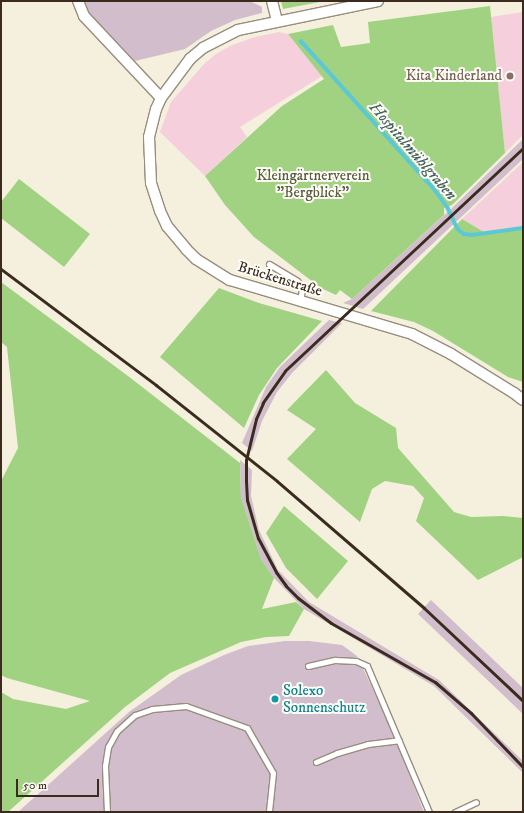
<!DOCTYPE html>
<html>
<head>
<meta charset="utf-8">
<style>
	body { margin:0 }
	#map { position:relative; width:524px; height:813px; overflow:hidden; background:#f4f0dd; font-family:"IM FELL DW Pica",serif }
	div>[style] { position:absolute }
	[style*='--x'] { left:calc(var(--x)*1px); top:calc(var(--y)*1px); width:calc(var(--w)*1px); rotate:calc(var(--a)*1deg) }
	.built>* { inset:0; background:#f5cfdb }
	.industrial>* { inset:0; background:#d1bdcc }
	.green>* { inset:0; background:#a0d282 }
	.stream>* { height:3.5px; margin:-1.75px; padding:0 1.75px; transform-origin:1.75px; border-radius:1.75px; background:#5dc8d5 }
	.roads { filter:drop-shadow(1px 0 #988d7e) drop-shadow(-1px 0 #988d7e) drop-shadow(0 1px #988d7e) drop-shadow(0 -1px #988d7e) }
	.service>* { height:5px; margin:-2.5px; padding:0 2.5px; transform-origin:2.5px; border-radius:2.5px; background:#fff }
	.minor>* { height:10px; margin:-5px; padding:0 5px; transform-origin:5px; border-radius:5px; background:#fff }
	.rail>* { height:3px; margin:-1.5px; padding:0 1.5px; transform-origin:1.5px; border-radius:1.5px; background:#3b2a1e }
	.dots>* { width:11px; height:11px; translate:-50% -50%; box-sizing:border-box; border:2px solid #fdfcf7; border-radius:50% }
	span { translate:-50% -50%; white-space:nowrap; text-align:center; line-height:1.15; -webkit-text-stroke:4px #fdfcf7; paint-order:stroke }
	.education-label { font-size:15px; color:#785e54 }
	.right { translate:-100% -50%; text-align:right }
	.park-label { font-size:15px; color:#595c3c }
	.street-label { font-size:15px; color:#3b2a1e }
	.culture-label { font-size:15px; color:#0d838f }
	.left { translate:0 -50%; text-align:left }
	.water-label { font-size:16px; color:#47615e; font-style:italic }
	.frame { position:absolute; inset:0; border:2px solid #3b2a1e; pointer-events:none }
	.scale { position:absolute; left:16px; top:779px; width:83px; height:18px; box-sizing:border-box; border:2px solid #3b2a1e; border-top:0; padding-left:5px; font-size:12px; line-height:14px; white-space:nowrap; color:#3b2a1e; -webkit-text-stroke:3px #fdfcf7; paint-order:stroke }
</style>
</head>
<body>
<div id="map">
	<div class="built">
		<i style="clip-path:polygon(523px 12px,523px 135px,505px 153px,491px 17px)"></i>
		<i style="clip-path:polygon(279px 32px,288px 34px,322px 76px,240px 127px,247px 137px,205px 176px,160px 132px,171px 102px,204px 64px,216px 54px,232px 45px,255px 37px)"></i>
		<i style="clip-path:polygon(523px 162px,523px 229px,484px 232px,462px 219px)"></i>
	</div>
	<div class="industrial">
		<i style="clip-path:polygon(84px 1px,250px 1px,262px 7px,262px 13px,235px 20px,211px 31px,185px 49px,135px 61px,89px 13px)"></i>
		<i style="clip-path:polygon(523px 139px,523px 159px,363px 309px,343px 303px,352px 299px,451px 209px)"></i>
		<i style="clip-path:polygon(329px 320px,342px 323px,292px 373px,277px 392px,262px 421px,252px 451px,242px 443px,266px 387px,280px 367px)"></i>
		<i style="clip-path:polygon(240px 460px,252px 470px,251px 496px,259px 530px,278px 570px,309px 602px,439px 680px,523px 761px,523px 773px,434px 686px,304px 609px,274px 578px,261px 559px,241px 497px)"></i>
		<i style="clip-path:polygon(431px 600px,523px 688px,523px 714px,418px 614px)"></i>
		<i style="clip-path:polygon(285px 641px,309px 641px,342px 645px,357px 656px,392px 729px,424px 812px,18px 812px,129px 712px,181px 675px,224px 655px,248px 646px)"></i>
	</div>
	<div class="green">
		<i style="clip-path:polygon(281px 1px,325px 1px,283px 9px)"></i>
		<i style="clip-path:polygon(490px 6px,505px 153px,452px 205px,444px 208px,444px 215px,352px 299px,340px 290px,336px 295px,321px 288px,254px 237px,225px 205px,205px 176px,282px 106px,324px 79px,288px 34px,333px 25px,341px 47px,370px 43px,368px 22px)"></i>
		<i style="clip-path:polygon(19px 179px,90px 234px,64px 267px,1px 218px,1px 202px)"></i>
		<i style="clip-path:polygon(462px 219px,484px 232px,523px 229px,523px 382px,508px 377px,433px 331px,414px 322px,371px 311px)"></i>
		<i style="clip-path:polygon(1px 282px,128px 376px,240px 463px,241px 497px,261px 559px,274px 578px,262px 609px,296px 602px,304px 609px,289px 636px,266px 637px,241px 642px,170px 673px,125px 707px,8px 812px,1px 812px,1px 692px,13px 699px,66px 709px,90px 701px,7px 678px,1px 675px,1px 481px,18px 448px,7px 347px,1px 342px)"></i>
		<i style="clip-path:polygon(219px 288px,259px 303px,322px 321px,277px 368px,259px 395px,244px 428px,160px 357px)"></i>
		<i style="clip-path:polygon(326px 370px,355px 403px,396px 428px,398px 448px,454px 512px,471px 517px,503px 516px,523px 518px,523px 557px,478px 580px,416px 521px,424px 498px,413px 486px,385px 481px,372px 489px,360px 522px,287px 459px,316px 429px,287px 410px)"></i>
		<i style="clip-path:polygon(284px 506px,348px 561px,317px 599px,286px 568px,266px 533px)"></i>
	</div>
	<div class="stream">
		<i style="--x:301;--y:41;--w:200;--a:48"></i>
		<i style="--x:435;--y:190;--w:22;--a:54"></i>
		<i style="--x:448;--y:208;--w:23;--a:65"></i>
		<i style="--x:458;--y:229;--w:8;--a:40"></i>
		<i style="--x:464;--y:234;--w:8;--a:7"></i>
		<i style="--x:472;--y:235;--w:51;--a:-7.8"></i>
	</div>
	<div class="roads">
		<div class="service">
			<i style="--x:269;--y:264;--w:33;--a:31"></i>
			<i style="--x:297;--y:281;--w:9;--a:58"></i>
			<i style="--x:302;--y:289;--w:13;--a:99"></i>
			<i style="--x:308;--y:666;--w:28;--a:-13"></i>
			<i style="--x:335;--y:660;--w:21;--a:3"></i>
			<i style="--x:356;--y:661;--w:12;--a:24"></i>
			<i style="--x:367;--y:666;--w:159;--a:67"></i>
			<i style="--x:316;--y:762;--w:23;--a:-23"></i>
			<i style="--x:337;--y:753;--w:32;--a:-16"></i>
			<i style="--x:368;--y:744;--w:31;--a:-7"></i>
			<i style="--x:107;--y:812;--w:46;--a:-92.5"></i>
			<i style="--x:105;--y:766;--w:19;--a:-81"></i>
			<i style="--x:108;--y:747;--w:18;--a:-61"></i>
			<i style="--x:117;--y:731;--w:24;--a:-42"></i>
			<i style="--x:135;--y:715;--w:18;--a:-19"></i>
			<i style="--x:152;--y:709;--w:34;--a:-5"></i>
			<i style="--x:186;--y:706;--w:65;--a:19.8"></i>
			<i style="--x:247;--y:728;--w:52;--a:60"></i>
			<i style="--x:273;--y:773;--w:39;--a:96"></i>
			<i style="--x:455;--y:812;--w:23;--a:-25"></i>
		</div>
		<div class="minor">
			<i style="--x:78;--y:1;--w:16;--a:68"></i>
			<i style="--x:84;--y:16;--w:112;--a:46.8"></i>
			<i style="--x:272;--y:1;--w:21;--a:76"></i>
			<i style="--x:378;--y:1;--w:143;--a:168.3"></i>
			<i style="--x:238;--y:30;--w:39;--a:153"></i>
			<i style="--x:203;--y:48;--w:17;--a:140"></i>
			<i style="--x:190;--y:59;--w:49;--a:126.6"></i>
			<i style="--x:161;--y:98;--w:12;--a:114"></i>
			<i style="--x:156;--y:109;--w:29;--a:104"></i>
			<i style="--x:149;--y:137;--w:46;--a:87.5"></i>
			<i style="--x:151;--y:183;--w:29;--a:72"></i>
			<i style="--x:160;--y:211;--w:17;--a:65"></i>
			<i style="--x:167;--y:226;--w:30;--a:50"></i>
			<i style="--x:186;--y:249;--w:14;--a:45"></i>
			<i style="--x:196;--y:259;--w:40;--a:32"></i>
			<i style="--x:230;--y:280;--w:190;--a:16.5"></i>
			<i style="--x:412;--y:334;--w:44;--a:27.1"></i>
			<i style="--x:451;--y:354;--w:74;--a:31.8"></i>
			<i style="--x:514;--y:393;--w:11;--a:38"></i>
		</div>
	</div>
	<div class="rail">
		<i style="--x:523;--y:148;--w:326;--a:136.9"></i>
		<i style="--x:285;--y:371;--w:39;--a:125"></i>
		<i style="--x:263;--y:403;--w:17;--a:114"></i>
		<i style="--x:256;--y:419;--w:42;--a:103.7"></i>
		<i style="--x:246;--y:460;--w:21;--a:90"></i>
		<i style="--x:246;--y:481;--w:19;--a:87"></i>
		<i style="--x:247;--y:500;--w:40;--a:74"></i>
		<i style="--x:258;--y:538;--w:38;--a:62"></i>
		<i style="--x:276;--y:572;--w:17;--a:54"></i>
		<i style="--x:286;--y:586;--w:17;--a:45"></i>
		<i style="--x:298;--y:598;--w:41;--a:37.1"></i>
		<i style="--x:331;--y:623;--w:120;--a:29.6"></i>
		<i style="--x:435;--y:682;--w:48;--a:40.7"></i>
		<i style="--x:471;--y:713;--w:75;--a:46.1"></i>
		<i style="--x:1;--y:269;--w:194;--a:36.8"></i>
		<i style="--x:156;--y:385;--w:154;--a:38.4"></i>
		<i style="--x:277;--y:481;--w:194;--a:40.8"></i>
		<i style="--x:424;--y:608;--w:136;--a:43.2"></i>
	</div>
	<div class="dots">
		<i style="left:510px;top:76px;background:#8d6e63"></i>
		<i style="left:275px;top:699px;background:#0f9aa8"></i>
	</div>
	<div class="education-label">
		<span class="right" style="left:502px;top:76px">Kita Kinderland</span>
	</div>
	<div class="park-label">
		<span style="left:313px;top:184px">Kleingärtnerverein<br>"Bergblick"</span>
	</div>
	<div class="street-label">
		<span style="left:280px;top:279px;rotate:17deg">Brückenstraße</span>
	</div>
	<div class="culture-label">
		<span class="left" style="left:283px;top:699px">Solexo<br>Sonnenschutz</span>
	</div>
	<div class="water-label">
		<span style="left:413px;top:151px;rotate:49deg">Hospitalmühlgraben</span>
	</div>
	<div class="frame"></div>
	<div class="scale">50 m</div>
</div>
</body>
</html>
